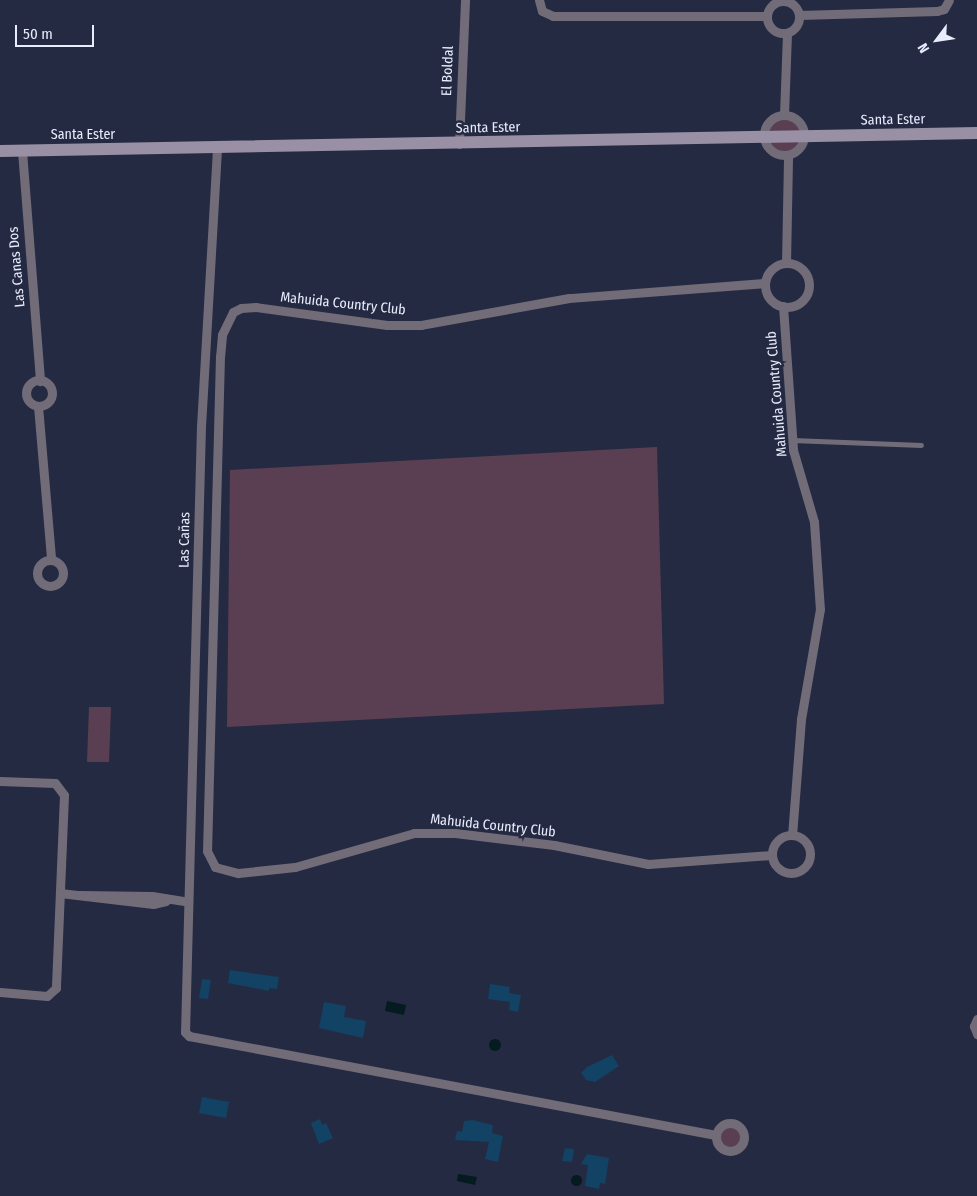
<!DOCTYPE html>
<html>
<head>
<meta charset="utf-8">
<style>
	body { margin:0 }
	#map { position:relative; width:977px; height:1196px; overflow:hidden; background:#252a43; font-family:"Fira Sans Condensed",sans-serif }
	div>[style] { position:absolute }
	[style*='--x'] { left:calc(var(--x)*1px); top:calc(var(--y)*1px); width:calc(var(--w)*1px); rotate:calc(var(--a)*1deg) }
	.green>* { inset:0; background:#5a3f53 }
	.round { border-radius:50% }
	.water>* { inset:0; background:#041b1f }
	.building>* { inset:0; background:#124264 }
	.lane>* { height:4.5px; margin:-2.25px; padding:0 2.25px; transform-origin:2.25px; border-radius:2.25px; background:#726c79 }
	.street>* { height:9px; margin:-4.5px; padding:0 4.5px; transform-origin:4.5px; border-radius:4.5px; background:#726c79 }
	.street>.ring { margin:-4.5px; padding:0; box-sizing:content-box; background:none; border:9px solid #726c79; border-radius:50% }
	.secondary>* { height:12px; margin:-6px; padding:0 6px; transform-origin:6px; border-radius:6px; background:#9990a5 }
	span { translate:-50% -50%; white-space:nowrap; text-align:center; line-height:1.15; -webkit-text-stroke:5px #252a43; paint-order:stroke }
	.street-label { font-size:14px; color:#e8ecfd }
	.north { position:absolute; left:912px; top:15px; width:50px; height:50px; -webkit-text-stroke:4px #252a43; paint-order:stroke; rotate:239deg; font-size:14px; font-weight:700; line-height:20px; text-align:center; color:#e8ecfd }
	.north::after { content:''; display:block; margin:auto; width:18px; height:22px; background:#e8ecfd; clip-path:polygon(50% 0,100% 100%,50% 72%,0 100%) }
	.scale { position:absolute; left:15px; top:25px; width:79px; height:22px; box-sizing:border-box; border:2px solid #e8ecfd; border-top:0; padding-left:6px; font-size:15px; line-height:18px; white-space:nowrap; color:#e8ecfd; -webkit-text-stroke:4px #252a43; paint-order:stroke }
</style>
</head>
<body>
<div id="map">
	<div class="green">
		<i class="round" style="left:767px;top:119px;width:34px;height:34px"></i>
		<i style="clip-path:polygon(657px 447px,664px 704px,227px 727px,230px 470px)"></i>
		<i style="clip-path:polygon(89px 707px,111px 707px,109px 762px,87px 762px)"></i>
		<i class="round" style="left:719px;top:1126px;width:22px;height:22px"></i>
	</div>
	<div class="water">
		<i style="clip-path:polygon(387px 1001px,406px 1005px,404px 1015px,385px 1011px)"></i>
		<i class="round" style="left:489px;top:1039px;width:12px;height:12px"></i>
		<i style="clip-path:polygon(458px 1174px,477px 1177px,475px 1185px,457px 1181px)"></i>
		<i class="round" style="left:570.5px;top:1174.5px;width:11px;height:11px"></i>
	</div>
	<div class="building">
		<i style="clip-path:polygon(230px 970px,279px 977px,277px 989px,269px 988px,269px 991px,228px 983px)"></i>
		<i style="clip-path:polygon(202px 979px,211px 980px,208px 999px,199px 998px)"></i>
		<i style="clip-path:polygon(490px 984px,510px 987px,509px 993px,521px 995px,518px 1012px,509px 1010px,510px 1002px,488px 999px)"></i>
		<i style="clip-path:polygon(324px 1002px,346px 1006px,344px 1017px,366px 1021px,363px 1038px,319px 1028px)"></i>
		<i style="clip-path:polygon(612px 1055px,619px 1066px,595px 1082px,586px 1080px,581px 1073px,587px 1067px)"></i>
		<i style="clip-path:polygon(202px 1097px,229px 1102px,226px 1118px,199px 1113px)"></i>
		<i style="clip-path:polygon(320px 1119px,322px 1125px,326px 1123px,333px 1138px,319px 1144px,311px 1123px)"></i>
		<i style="clip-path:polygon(472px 1120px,493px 1125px,492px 1133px,503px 1136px,498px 1162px,485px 1159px,489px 1142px,455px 1140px,457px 1131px,462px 1132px,464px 1121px)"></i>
		<i style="clip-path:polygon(565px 1148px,574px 1149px,572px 1162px,562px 1161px)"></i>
		<i style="clip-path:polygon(587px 1154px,609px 1158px,605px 1184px,600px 1183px,599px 1189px,585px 1186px,588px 1165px,581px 1164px)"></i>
	</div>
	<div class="lane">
		<i style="--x:785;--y:1;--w:1;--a:-45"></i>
		<i style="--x:792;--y:440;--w:129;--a:2.2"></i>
	</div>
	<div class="street">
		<i style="--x:539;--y:0;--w:11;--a:75"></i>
		<i style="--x:542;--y:11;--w:12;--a:24"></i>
		<i style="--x:553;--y:16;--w:214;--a:0"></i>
		<i class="ring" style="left:767px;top:1px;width:23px;height:23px"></i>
		<i style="--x:799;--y:15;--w:138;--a:-1.7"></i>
		<i style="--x:937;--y:11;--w:7;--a:-16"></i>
		<i style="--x:944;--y:9;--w:10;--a:-61"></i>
		<i class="ring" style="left:764px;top:115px;width:31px;height:31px"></i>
		<i style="--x:784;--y:115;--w:82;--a:-87.9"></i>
		<i style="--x:459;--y:144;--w:144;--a:-87.6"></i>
		<i style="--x:217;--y:149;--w:277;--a:93.3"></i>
		<i style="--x:201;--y:426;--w:606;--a:91.51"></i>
		<i style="--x:185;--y:1032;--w:6;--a:45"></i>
		<i style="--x:189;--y:1036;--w:536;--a:10.64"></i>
		<i style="--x:22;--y:151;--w:231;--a:85.5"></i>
		<i style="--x:786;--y:263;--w:107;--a:-88.9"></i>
		<i class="ring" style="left:765px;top:263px;width:35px;height:35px"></i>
		<i style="--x:765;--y:283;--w:197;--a:175.6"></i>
		<i style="--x:569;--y:298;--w:150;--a:169.7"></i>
		<i style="--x:421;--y:325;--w:34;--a:180"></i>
		<i style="--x:387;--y:325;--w:132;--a:-172.2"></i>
		<i style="--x:256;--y:307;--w:15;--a:176"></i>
		<i style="--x:241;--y:308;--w:9;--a:153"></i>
		<i style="--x:233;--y:312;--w:25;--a:116"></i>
		<i style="--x:222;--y:335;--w:21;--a:95"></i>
		<i style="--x:220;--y:356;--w:495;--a:91.5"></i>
		<i style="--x:207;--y:851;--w:18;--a:63"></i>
		<i style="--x:215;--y:867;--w:24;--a:15"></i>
		<i style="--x:238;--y:873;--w:57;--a:-6"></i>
		<i style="--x:295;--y:867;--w:124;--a:-15.9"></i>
		<i style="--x:414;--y:833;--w:41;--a:0"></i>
		<i style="--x:455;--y:833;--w:100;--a:6.9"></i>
		<i style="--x:554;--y:845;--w:96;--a:11.4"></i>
		<i style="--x:648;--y:864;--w:124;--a:-4.2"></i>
		<i style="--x:783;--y:306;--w:144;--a:86"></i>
		<i style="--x:793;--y:450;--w:75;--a:73.7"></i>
		<i style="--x:814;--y:522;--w:87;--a:86.1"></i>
		<i style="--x:820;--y:609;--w:112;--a:99.8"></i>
		<i style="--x:801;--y:719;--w:116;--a:94.4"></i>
		<i class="ring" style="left:26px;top:380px;width:17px;height:17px"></i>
		<i style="--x:38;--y:406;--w:154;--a:85.1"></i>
		<i class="ring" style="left:37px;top:560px;width:17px;height:17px"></i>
		<i style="--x:0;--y:781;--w:55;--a:2.1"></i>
		<i style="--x:55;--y:783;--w:15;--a:53"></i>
		<i style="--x:64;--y:795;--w:193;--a:92.4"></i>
		<i style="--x:56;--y:988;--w:12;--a:138"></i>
		<i style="--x:47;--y:996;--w:47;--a:-175.1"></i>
		<i class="ring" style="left:772px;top:835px;width:29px;height:29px"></i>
		<i style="--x:60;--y:893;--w:94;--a:6.7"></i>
		<i style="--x:153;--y:904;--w:13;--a:-13"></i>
		<i style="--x:79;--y:895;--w:73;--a:0.8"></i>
		<i style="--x:152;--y:896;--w:36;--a:9"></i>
		<i style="--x:977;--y:1019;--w:8;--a:113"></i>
		<i style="--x:974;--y:1026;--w:9;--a:69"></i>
		<i class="ring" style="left:716px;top:1123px;width:19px;height:19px"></i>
	</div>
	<div class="secondary">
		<i style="--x:0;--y:151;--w:977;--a:-1.06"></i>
	</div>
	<div class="street-label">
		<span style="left:448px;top:71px;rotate:-88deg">El Boldal</span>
		<span style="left:893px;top:120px;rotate:-1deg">Santa Ester</span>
		<span style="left:488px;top:128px;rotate:-1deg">Santa Ester</span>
		<span style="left:83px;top:135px">Santa Ester</span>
		<span style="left:17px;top:267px;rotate:-95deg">Las Canas Dos</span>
		<span style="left:343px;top:304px;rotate:6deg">Mahuida Country Club</span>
		<span style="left:777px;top:394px;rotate:-95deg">Mahuida Country Club</span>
		<span style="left:185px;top:540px;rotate:-89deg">Las Cañas</span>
		<span style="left:493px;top:826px;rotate:6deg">Mahuida Country Club</span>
	</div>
	<div class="north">N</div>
	<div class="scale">50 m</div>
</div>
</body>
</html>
